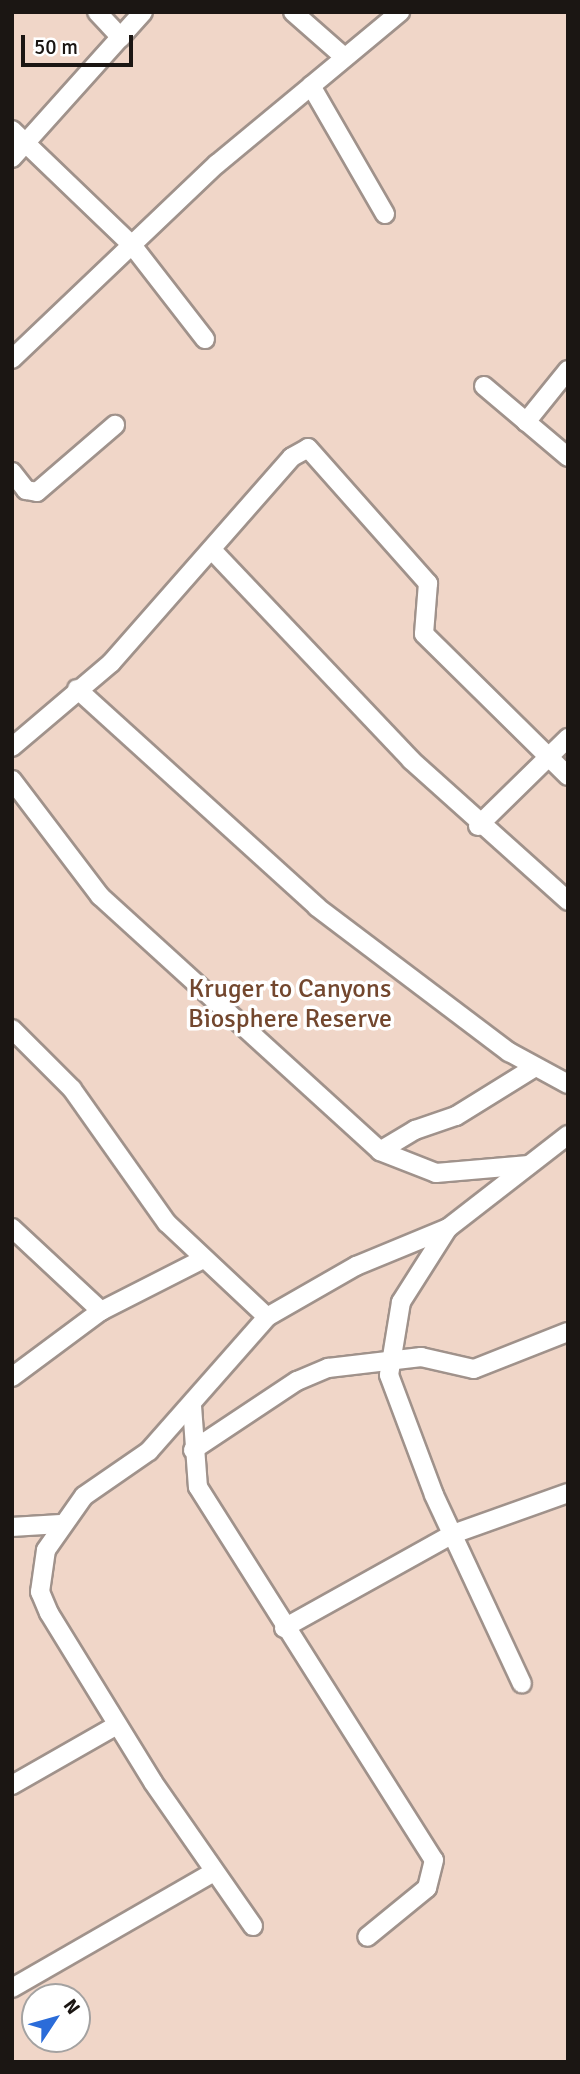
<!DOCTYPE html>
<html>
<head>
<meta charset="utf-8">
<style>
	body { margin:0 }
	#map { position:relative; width:580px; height:2074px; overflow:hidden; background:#fdf4f0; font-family:Signika,sans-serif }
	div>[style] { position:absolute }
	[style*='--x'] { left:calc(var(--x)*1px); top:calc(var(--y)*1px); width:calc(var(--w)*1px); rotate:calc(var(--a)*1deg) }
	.green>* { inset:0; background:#f0d6c8 }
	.roads { filter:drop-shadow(2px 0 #a0928b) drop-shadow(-2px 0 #a0928b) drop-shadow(0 2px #a0928b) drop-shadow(0 -2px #a0928b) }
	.minor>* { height:18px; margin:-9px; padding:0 9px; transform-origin:9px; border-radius:9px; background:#fff }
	span { translate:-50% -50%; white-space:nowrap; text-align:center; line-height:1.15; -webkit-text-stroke:7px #fff; paint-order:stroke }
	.park-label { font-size:26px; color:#73472e }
	.frame { position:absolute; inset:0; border:14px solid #1b1613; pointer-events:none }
	.north { position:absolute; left:21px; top:1983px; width:70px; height:70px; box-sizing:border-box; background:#fff; border:2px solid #a4a2a1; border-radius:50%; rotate:54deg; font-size:19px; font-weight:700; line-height:28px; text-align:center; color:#1b1613 }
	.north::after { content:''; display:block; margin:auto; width:24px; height:32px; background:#2b6cd9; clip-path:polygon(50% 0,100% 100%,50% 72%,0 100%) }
	.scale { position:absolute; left:21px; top:35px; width:112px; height:32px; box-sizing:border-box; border:4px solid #1b1613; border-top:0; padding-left:9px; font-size:21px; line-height:24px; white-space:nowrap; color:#1b1613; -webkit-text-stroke:5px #fff; paint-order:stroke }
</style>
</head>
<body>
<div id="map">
	<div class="green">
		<i style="clip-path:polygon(evenodd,12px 12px,568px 12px,568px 2062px,12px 2062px,12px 12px,35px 1997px,77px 1997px,77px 2039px,35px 2039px,35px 1997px)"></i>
	</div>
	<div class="roads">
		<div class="minor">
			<i style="--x:97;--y:12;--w:35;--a:47"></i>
			<i style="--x:293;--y:12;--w:67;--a:41.3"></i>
			<i style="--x:12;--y:130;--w:166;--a:43.8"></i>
			<i style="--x:132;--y:245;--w:119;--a:52.2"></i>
			<i style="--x:12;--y:158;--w:196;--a:-48.1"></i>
			<i style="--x:385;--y:214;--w:148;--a:-120"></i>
			<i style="--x:311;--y:86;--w:116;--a:-39.7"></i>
			<i style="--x:12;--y:359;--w:283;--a:-43.6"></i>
			<i style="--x:217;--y:164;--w:122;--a:-39.7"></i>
			<i style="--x:484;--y:386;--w:110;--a:40.2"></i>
			<i style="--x:526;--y:422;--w:67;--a:-51.1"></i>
			<i style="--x:12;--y:472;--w:23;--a:52"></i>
			<i style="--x:26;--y:490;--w:11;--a:10"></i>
			<i style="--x:37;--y:492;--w:103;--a:-40.7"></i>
			<i style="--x:213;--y:551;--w:288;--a:46.5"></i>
			<i style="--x:411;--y:760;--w:211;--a:41.9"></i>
			<i style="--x:77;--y:689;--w:324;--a:42.2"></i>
			<i style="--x:317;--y:907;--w:241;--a:37.1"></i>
			<i style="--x:509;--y:1052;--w:67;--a:28.5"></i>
			<i style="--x:12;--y:747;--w:130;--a:-40.3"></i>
			<i style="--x:111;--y:663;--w:274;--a:-48.7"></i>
			<i style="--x:292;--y:457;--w:18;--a:-29"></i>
			<i style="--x:308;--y:448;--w:181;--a:48.4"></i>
			<i style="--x:428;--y:583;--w:51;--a:94.5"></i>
			<i style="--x:424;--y:634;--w:202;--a:44.6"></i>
			<i style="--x:12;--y:780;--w:146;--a:52.8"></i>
			<i style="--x:100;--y:896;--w:379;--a:42.3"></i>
			<i style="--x:380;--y:1151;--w:60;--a:21.4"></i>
			<i style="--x:436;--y:1173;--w:93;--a:-4.9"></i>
			<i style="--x:478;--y:826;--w:126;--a:-44.4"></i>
			<i style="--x:12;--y:1029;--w:85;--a:45"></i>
			<i style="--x:72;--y:1089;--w:164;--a:54.7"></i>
			<i style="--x:167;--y:1223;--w:137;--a:43.2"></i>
			<i style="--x:380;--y:1151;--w:41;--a:-31"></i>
			<i style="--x:415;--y:1130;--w:43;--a:-18.9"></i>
			<i style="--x:456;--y:1116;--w:93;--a:-31.8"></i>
			<i style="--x:12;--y:1228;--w:122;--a:43"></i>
			<i style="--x:448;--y:1228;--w:88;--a:122.4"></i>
			<i style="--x:401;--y:1302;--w:74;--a:99.3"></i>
			<i style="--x:389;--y:1375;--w:128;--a:69.4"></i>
			<i style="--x:434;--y:1495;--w:208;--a:65"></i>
			<i style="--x:12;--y:1377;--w:111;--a:-36.6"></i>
			<i style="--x:101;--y:1311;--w:112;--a:-27"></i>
			<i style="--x:192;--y:1406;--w:81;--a:85.8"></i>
			<i style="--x:198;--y:1487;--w:441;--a:57.7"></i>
			<i style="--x:434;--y:1860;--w:29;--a:104"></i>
			<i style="--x:427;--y:1888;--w:77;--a:140.8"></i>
			<i style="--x:193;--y:1450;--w:125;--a:-33.6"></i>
			<i style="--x:297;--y:1381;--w:34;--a:-23"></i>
			<i style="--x:328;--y:1368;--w:94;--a:-6.7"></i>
			<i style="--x:421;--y:1357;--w:54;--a:12.8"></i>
			<i style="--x:474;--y:1369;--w:101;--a:-21.5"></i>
			<i style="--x:12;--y:1527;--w:48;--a:-3.6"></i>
			<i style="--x:284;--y:1628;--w:193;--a:-29.1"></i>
			<i style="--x:453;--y:1534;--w:122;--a:-19.6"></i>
			<i style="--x:12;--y:1785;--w:121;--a:-29.7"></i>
			<i style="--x:253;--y:1926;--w:175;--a:-124.8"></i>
			<i style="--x:153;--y:1782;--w:198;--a:-121.6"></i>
			<i style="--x:49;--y:1613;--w:23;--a:-113"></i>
			<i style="--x:40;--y:1592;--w:42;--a:-81.9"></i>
			<i style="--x:46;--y:1550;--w:66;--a:-54.9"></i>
			<i style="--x:84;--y:1496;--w:79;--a:-34.7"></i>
			<i style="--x:149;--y:1451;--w:179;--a:-48.6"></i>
			<i style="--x:267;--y:1317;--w:103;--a:-29.8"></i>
			<i style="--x:356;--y:1266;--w:100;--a:-22.4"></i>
			<i style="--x:448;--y:1228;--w:152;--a:-37.8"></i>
			<i style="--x:12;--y:1988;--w:233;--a:-29.9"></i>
		</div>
	</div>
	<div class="park-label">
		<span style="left:290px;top:1005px">Kruger to Canyons<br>Biosphere Reserve</span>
	</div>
	<div class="frame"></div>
	<div class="north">N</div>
	<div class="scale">50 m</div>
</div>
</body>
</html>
